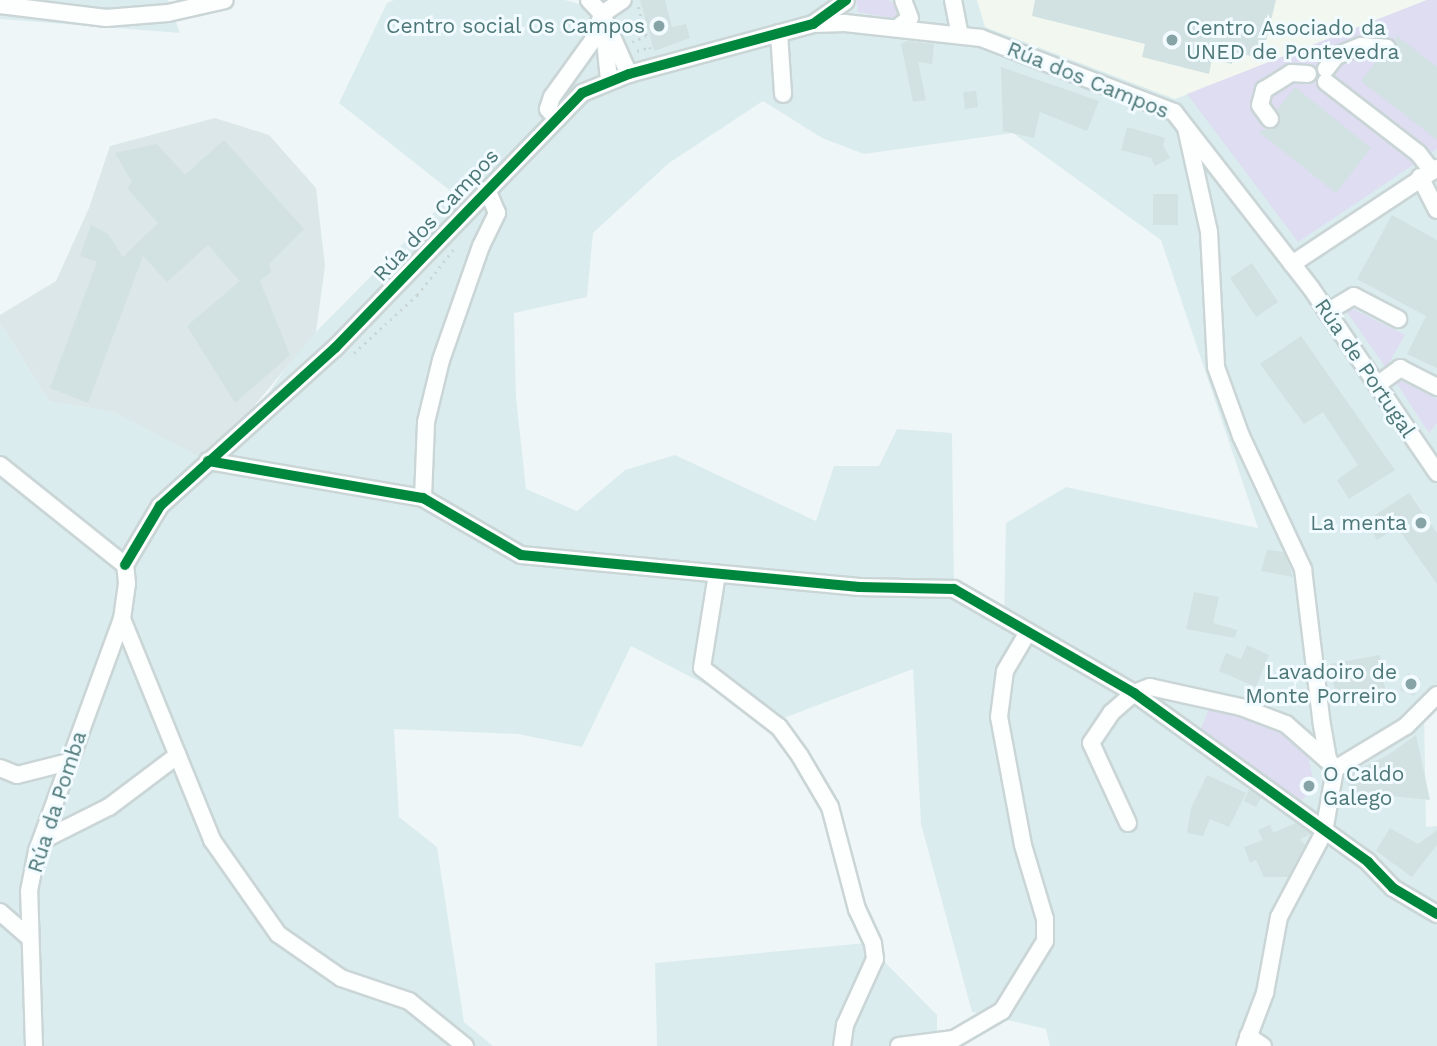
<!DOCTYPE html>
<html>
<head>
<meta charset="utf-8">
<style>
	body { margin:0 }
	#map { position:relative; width:1437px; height:1046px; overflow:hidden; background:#eff6f8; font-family:"Work Sans",sans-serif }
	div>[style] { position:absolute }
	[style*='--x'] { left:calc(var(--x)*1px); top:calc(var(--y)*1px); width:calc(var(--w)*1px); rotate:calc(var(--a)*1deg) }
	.residential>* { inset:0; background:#dbecef }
	.industrial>* { inset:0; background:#dce7e9 }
	.education>* { inset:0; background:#f2f8ef }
	.green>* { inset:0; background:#deddf1 }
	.building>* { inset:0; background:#d2e1e2 }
	.path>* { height:2.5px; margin-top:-1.25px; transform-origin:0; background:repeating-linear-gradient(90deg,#cad6d6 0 2px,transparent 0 7px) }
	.roads { filter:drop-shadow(2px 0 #cad5d6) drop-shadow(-2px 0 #cad5d6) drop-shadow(0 2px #cad5d6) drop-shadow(0 -2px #cad5d6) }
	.minor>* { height:16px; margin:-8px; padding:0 8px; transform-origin:8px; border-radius:8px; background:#fdfefe }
	.cycleway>* { height:10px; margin:-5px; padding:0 5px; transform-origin:5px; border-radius:5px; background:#00873e }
	.dots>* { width:19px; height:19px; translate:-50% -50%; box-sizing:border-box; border:4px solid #f2fbff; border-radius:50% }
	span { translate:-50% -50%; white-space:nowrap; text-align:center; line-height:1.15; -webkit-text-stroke:6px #f2fbff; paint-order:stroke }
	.poi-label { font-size:21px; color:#4e7878 }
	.right { translate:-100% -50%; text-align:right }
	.left { translate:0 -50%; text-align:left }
	.street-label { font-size:21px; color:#4e7878 }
</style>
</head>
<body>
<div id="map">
	<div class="residential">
		<i style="clip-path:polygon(0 0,168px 0,180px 33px,0 19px)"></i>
		<i style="clip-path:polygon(evenodd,394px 0,565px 0,600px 10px,615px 0,1437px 0,1437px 701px,1424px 709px,1426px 827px,1437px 826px,1437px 1046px,1050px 1046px,1046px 1029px,972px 1012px,921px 824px,913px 669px,776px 721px,631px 646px,582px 747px,518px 734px,394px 729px,399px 817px,437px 847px,464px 1022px,493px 1046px,0 1046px,0 323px,49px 401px,114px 412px,220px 463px,299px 349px,453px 193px,339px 103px,387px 3px,394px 0,763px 101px,822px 138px,864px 154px,1013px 133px,1161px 240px,1258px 528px,1066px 487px,1006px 523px,1004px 617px,954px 588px,952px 433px,897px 429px,879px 466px,834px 466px,816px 521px,675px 455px,625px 470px,577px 511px,526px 489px,516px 397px,514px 313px,587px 297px,593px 233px,669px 163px,763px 101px,394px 0,1017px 626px,1134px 693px,1304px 819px,1017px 626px)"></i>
		<i style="clip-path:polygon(866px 943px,937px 1015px,937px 1046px,657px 1046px,655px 963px)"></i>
	</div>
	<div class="industrial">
		<i style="clip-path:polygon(215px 118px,269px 135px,316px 188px,325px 266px,316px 332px,208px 461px,114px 412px,49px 401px,0 323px,0 315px,56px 281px,89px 208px,110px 146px)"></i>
	</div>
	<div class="education">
		<i style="clip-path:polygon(977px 0,1427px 0,1175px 99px,985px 27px)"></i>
	</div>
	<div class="green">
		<i style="clip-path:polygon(888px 0,898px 5px,901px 15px,896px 19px,858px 12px,856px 0)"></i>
		<i style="clip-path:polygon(1427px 0,1437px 0,1437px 149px,1298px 242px,1187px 94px)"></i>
		<i style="clip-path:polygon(1347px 306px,1405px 335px,1386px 368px,1344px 308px)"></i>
		<i style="clip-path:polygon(1400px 380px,1437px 399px,1437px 423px,1429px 433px,1397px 384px)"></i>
		<i style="clip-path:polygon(1211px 704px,1294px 732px,1307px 752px,1315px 787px,1302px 800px,1198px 736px)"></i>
	</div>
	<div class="building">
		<i style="clip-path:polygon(640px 0,665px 0,672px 27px,686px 24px,690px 38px,654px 51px)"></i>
		<i style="clip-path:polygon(1035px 0,1276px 0,1264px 49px,1253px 46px,1251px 56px,1234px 52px,1232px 64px,1212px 59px,1209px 74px,1142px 57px,1145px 44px,1032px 16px)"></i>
		<i style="clip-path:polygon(1396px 35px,1437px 67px,1437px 140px,1361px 81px,1379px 58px,1395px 54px)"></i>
		<i style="clip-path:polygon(907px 41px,934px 44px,932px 64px,918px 62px,926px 100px,913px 102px,901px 44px)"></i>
		<i style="clip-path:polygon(1001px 67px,1099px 101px,1087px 131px,1040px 112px,1034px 138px,1003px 131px)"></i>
		<i style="clip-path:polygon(1295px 87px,1371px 148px,1336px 193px,1259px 132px,1279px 124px,1277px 110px)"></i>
		<i style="clip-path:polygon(976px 91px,978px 107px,965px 109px,963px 92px)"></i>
		<i style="clip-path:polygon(1127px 127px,1165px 138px,1163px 145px,1170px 158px,1155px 166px,1151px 158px,1121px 150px)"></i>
		<i style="clip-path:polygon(224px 140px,304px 229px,269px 264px,271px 272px,260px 281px,290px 355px,235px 403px,187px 326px,240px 281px,208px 245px,167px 282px,143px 256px,88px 403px,50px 388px,97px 262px,80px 256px,91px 225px,108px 234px,123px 257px,158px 223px,127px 188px,132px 182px,115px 153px,157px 144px,185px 175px)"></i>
		<i style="clip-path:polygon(1153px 194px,1178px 194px,1178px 225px,1153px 225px)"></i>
		<i style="clip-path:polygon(1392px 215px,1437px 240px,1437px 368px,1407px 354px,1426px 316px,1357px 279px)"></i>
		<i style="clip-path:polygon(1252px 263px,1278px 302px,1256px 317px,1230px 278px)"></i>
		<i style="clip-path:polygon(1301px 336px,1395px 470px,1349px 499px,1337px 480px,1358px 465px,1334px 429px,1323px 412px,1304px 424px,1260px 364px)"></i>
		<i style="clip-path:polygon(1409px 493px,1437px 533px,1437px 584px,1397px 527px,1377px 540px,1366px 521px)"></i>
		<i style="clip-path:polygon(1267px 550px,1284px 552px,1293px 577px,1261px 571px)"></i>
		<i style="clip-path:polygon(1194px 592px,1219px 597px,1213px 623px,1237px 630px,1235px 638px,1186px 629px)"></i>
		<i style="clip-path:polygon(1247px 645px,1269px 655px,1256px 687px,1219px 671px,1226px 653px,1241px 659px)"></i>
		<i style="clip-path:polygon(1380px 655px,1385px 688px,1335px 692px,1330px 664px)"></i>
		<i style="clip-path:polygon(1408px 673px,1421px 679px,1414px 696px,1400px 690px)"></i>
		<i style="clip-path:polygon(1416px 735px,1430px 800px,1351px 792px,1345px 776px,1388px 755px)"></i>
		<i style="clip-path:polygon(1207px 775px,1246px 793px,1229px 827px,1210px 819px,1203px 836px,1187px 833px,1191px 808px)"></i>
		<i style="clip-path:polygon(1249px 789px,1261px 798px,1256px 807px,1244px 801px)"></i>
		<i style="clip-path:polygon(1296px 823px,1311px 834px,1300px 839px,1305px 845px,1288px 877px,1264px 877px,1256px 860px,1250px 863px,1244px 847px,1263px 840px,1258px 830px,1270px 825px,1273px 833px)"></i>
		<i style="clip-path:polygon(1390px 828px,1418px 844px,1437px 830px,1437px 845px,1412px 877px,1376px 851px)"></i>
	</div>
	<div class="path">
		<i style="--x:632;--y:42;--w:15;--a:-23"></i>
		<i style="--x:646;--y:36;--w:30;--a:-105"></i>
		<i style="--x:637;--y:51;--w:14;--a:-17"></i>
		<i style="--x:650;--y:47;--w:5;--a:79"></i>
		<i style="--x:354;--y:353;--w:86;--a:-42.6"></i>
		<i style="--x:417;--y:295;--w:58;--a:-51.3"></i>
	</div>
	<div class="roads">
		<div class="minor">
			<i style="--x:589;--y:0;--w:19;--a:47"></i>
			<i style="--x:602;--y:14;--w:66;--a:65.8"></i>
			<i style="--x:953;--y:0;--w:36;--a:79"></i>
			<i style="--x:0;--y:5;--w:107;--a:7"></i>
			<i style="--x:106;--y:18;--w:62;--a:-4.6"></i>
			<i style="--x:168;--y:13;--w:58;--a:-12.8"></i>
			<i style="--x:603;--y:20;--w:60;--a:84.3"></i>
			<i style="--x:813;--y:24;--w:32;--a:-2"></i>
			<i style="--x:845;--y:23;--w:137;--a:6.3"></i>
			<i style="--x:981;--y:38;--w:207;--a:21"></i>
			<i style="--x:1174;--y:112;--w:223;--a:52.1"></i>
			<i style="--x:1311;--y:288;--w:224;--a:55.7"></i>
			<i style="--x:897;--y:28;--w:16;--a:-38"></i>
			<i style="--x:910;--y:18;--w:19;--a:-111"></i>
			<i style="--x:779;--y:33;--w:61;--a:86.2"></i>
			<i style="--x:1326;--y:69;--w:16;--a:-52"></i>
			<i style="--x:1336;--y:56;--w:27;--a:-22"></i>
			<i style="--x:1361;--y:46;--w:26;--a:4"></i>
			<i style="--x:1326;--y:82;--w:116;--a:37.7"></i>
			<i style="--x:1418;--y:153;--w:23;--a:52"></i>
			<i style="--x:555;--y:117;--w:11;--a:-131"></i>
			<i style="--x:548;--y:109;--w:13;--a:-72"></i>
			<i style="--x:552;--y:97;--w:70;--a:-54.3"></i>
			<i style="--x:593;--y:40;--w:28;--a:-71"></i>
			<i style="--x:602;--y:14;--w:25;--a:-34"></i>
			<i style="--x:1270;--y:119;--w:17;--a:-126"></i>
			<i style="--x:1260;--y:105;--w:16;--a:-75"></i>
			<i style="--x:1264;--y:90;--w:32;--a:-32"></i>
			<i style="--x:1291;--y:73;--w:17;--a:3"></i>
			<i style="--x:1186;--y:128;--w:107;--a:77.5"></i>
			<i style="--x:1209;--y:232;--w:135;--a:87"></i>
			<i style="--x:1216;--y:367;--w:73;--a:70.1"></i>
			<i style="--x:1241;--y:436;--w:147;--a:65"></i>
			<i style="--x:1303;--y:569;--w:157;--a:83.1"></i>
			<i style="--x:1322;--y:725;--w:35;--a:80"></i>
			<i style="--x:1328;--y:759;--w:12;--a:55"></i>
			<i style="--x:1420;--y:177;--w:37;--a:63"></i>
			<i style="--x:1292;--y:264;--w:174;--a:-33.5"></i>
			<i style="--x:1327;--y:312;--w:31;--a:-31"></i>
			<i style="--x:1354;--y:296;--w:50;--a:27.6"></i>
			<i style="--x:1377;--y:385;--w:29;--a:-36"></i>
			<i style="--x:1400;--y:368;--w:42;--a:27.2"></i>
			<i style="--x:208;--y:461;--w:218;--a:9.8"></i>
			<i style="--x:423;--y:498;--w:113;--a:30.2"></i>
			<i style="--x:521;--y:555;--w:340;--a:5.4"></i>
			<i style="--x:859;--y:587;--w:95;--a:1.2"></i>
			<i style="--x:954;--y:589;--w:208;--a:30"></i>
			<i style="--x:1134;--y:693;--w:289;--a:35.8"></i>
			<i style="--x:1368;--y:862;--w:36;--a:46"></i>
			<i style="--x:1393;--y:888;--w:51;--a:30.6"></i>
			<i style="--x:0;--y:465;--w:160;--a:38.7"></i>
			<i style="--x:423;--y:498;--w:76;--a:-87.7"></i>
			<i style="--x:426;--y:422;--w:64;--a:-76.4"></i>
			<i style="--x:441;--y:360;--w:121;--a:-70.7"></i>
			<i style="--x:481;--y:246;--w:37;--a:-64"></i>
			<i style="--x:497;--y:213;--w:25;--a:-113"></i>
			<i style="--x:125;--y:565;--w:69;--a:-59.3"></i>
			<i style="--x:160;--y:506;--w:236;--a:-42.1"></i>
			<i style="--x:335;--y:348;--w:355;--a:-45.9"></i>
			<i style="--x:582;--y:93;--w:51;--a:-22"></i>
			<i style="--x:629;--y:74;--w:191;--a:-15.2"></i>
			<i style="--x:813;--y:24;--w:40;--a:-34.9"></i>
			<i style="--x:717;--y:574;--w:95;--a:99.1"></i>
			<i style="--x:702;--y:668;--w:97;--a:37.5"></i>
			<i style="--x:779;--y:727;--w:36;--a:54"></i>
			<i style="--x:800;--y:756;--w:59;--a:59.5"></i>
			<i style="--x:830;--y:807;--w:106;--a:75.2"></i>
			<i style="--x:857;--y:909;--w:38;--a:65"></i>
			<i style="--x:873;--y:944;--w:15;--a:82"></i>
			<i style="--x:875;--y:959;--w:72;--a:114.4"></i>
			<i style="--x:845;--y:1025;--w:21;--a:98"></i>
			<i style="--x:122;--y:619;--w:239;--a:67.8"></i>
			<i style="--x:212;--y:840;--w:115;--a:54.9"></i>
			<i style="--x:278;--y:934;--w:77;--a:34.9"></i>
			<i style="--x:341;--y:978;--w:72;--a:18.7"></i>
			<i style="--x:409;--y:1001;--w:72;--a:38.8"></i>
			<i style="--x:0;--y:768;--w:18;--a:22"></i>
			<i style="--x:17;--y:775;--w:53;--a:-14.3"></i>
			<i style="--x:1128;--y:823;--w:88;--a:-114.8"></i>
			<i style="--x:1091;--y:743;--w:36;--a:-56"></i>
			<i style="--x:1111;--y:713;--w:30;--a:-41"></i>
			<i style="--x:1134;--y:693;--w:17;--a:-21"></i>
			<i style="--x:1150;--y:687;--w:93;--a:12.4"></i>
			<i style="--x:1241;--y:707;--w:48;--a:20.7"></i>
			<i style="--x:1286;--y:724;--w:57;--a:41.5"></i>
			<i style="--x:41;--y:841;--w:76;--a:-26.6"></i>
			<i style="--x:109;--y:807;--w:86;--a:-37"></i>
			<i style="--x:0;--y:912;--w:38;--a:41"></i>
			<i style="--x:1248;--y:1036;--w:18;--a:34"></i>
			<i style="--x:34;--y:1046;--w:155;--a:-91.8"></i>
			<i style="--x:29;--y:891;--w:41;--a:-78.7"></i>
			<i style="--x:37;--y:851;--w:247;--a:-69.9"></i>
			<i style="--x:122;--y:619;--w:36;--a:-82"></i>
			<i style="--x:127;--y:583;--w:18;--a:-96"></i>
			<i style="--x:899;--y:1046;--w:55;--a:-7.3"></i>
			<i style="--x:954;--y:1039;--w:56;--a:-30.3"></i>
			<i style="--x:1002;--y:1011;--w:82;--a:-58.4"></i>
			<i style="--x:1045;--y:941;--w:22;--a:-90"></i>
			<i style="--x:1045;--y:919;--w:77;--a:-106.6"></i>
			<i style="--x:1023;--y:845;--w:130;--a:-100.6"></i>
			<i style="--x:999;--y:717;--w:46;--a:-82.6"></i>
			<i style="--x:1005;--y:671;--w:45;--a:-59.5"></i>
			<i style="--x:1245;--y:1046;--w:57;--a:-69.3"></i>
			<i style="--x:1265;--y:993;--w:77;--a:-79.6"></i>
			<i style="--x:1279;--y:917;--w:96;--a:-62.1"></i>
			<i style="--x:1324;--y:832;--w:64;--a:-80.1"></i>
			<i style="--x:1335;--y:769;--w:83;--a:-31.2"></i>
			<i style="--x:1406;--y:726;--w:44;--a:-45"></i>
		</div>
	</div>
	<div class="cycleway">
		<i style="--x:208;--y:461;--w:218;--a:9.8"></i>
		<i style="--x:423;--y:498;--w:113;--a:30.2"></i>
		<i style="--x:521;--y:555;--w:340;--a:5.4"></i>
		<i style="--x:859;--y:587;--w:95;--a:1.2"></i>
		<i style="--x:954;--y:589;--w:208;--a:30"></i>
		<i style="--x:1134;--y:693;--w:289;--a:35.8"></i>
		<i style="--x:1368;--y:862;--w:36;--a:46"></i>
		<i style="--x:1393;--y:888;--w:51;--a:30.6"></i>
		<i style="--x:125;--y:565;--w:69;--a:-59.3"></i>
		<i style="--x:160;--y:506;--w:236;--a:-42.1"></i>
		<i style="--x:335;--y:348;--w:355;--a:-45.9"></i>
		<i style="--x:582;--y:93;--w:51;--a:-22"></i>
		<i style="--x:629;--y:74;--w:191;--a:-15.2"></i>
		<i style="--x:813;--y:24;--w:41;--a:-36"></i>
	</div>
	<div class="dots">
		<i style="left:659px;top:26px;background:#86a4a5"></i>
		<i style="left:1172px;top:40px;background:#86a4a5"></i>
		<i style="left:1421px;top:523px;background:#86a4a5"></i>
		<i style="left:1411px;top:684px;background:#86a4a5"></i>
		<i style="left:1309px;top:786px;background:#86a4a5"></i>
	</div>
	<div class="poi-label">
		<span class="right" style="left:645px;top:26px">Centro social Os Campos</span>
		<span class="left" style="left:1186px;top:40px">Centro Asociado da<br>UNED de Pontevedra</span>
		<span class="right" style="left:1407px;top:523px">La menta</span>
		<span class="right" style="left:1397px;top:684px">Lavadoiro de<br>Monte Porreiro</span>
		<span class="left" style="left:1323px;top:786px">O Caldo<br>Galego</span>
	</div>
	<div class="street-label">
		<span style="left:1088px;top:80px;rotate:22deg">Rúa dos Campos</span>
		<span style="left:436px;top:215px;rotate:-47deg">Rúa dos Campos</span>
		<span style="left:1365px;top:368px;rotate:56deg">Rúa de Portugal</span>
		<span style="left:57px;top:802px;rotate:-72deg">Rúa da Pomba</span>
	</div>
</div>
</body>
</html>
